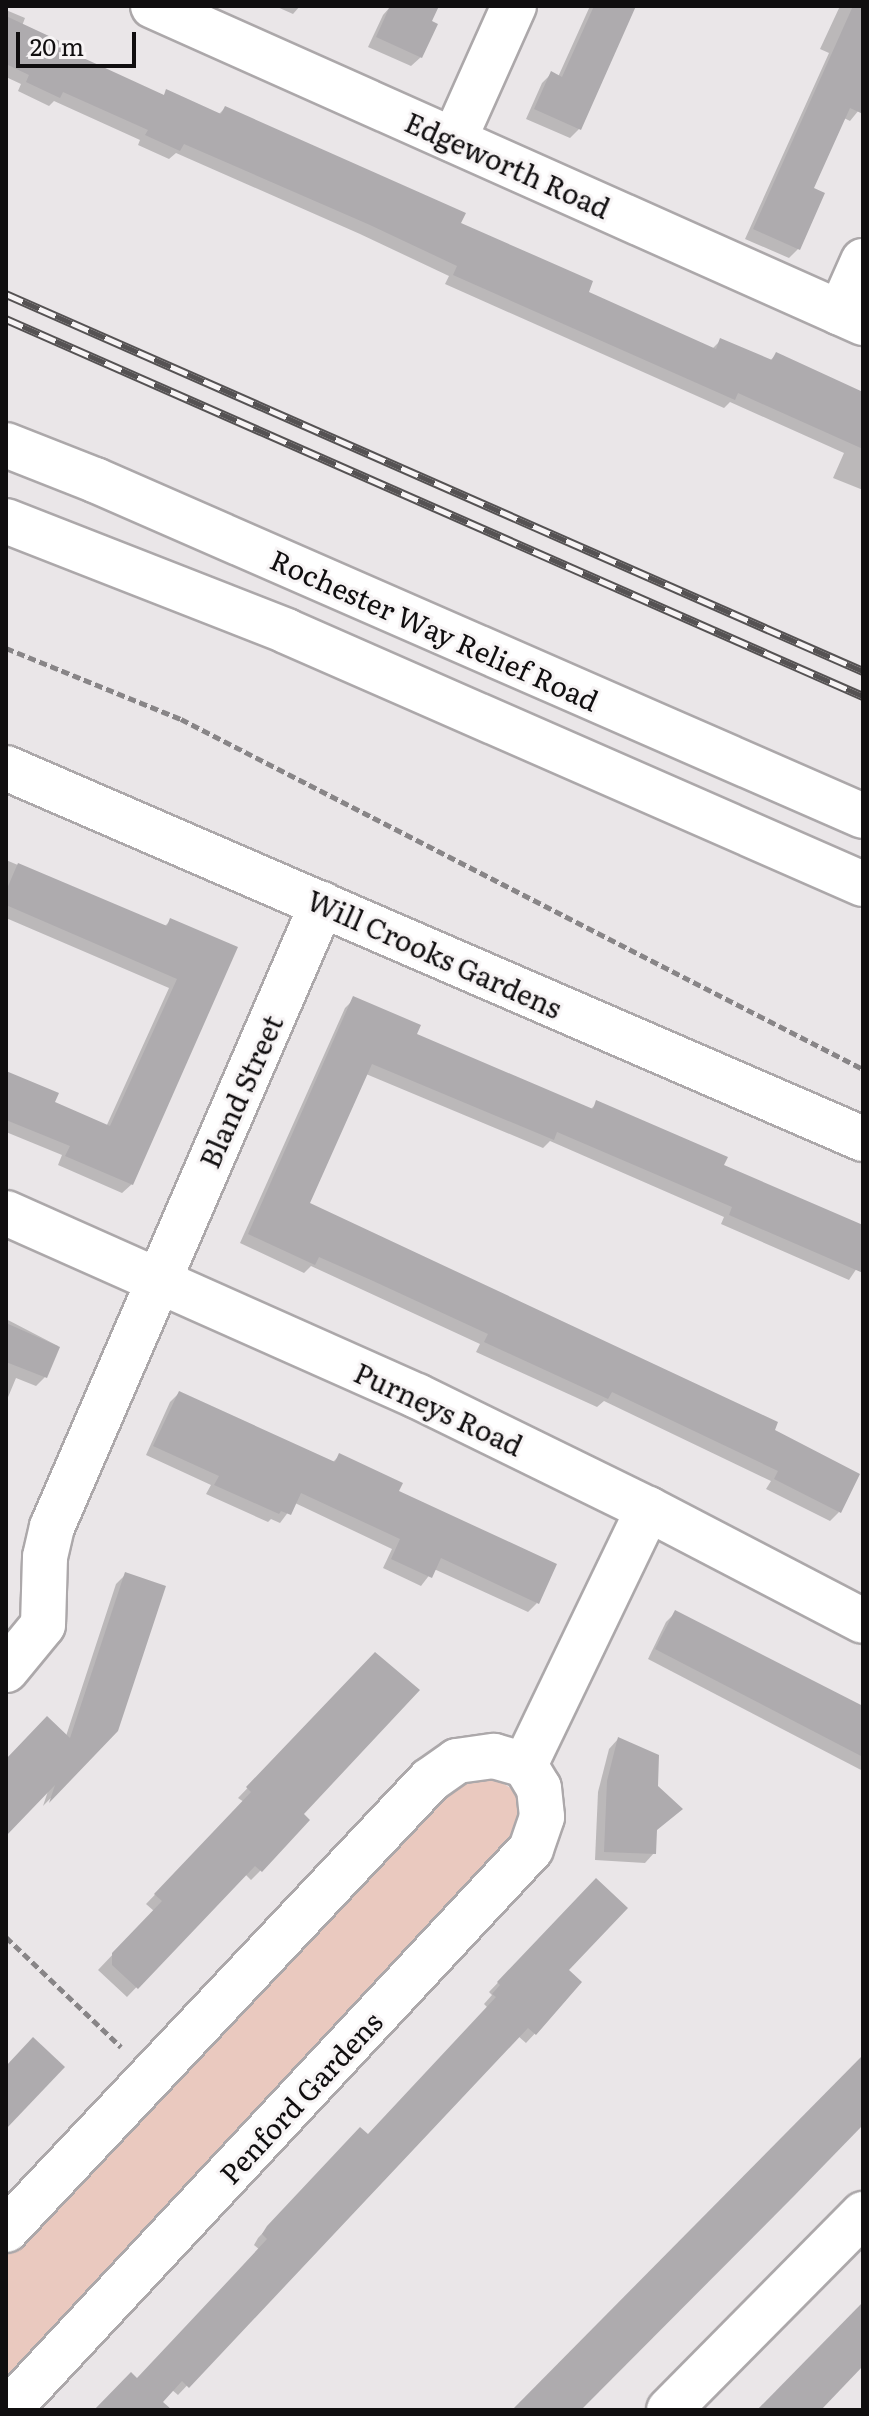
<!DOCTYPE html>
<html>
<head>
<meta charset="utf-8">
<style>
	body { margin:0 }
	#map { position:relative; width:869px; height:2416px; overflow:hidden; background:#eae6e8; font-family:Literata,serif }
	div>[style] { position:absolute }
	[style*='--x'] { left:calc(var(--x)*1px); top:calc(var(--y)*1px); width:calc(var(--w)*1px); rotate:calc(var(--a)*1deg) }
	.green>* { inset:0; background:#eac9bf }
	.shadow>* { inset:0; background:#0003 }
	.building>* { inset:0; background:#aeabae }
	.path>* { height:5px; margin-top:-2.5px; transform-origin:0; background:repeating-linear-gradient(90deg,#888587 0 8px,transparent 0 12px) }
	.roads { filter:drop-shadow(2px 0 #aca8aa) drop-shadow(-2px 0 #aca8aa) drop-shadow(0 2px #aca8aa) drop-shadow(0 -2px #aca8aa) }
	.minor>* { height:44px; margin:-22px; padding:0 22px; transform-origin:22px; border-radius:22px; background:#fff }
	.highway>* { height:44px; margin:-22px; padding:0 22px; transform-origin:22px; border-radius:22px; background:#fff }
	.rail>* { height:9px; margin-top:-4.5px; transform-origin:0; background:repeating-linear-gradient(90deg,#f7f4f5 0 18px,#555253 0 36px); box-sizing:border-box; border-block:2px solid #555253 }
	span { translate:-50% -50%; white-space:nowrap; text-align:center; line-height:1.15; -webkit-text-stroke:6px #f7f4f5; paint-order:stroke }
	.street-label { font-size:28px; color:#100e0f }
	.frame { position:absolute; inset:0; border:8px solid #100e0f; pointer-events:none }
	.scale { position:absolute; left:16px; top:32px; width:120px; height:36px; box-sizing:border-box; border:4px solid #100e0f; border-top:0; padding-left:10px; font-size:24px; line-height:28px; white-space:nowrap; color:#100e0f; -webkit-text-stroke:6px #f7f4f5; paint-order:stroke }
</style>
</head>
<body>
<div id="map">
	<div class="green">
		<i style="clip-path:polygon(478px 1776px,496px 1779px,512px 1789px,521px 1803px,523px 1838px,6px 2392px,6px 2255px,445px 1787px)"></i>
	</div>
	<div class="shadow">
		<i style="clip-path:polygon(275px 6px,300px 6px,293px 14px)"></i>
		<i style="clip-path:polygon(391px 6px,436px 6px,421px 57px,411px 66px,368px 47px,383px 15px)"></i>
		<i style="clip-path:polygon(590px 6px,634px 6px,579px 129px,570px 138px,526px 119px,542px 83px,551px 74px,558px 77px)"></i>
		<i style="clip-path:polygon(840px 6px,863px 6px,863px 105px,850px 121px,844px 118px,812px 189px,798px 249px,789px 258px,745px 239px,829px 53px,820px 49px)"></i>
		<i style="clip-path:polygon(6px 10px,25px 18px,22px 26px,76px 57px,163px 96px,167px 92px,218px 115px,225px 108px,458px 224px,586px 293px,712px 349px,721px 340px,770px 361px,776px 354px,863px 404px,863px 490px,833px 478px,844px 453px,730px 402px,724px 408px,445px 284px,449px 276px,360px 234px,176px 153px,169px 159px,138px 145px,140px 140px,54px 101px,49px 106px,18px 91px,21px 84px,6px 77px)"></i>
		<i style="clip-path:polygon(6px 860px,164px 927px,171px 920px,235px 948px,132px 1184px,122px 1193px,58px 1165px,62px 1155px,6px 1132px,6px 1073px,52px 1103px,106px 1127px,169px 988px,6px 918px)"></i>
		<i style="clip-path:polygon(354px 999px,415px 1036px,590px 1110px,597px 1103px,722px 1166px,863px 1227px,863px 1259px,849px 1280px,721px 1224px,724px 1217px,550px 1141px,543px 1148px,366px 1074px,307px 1204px,772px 1431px,839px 1512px,830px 1521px,766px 1489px,771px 1481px,604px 1401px,597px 1407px,476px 1352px,480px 1344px,311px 1266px,304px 1273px,240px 1243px,345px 1008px)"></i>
		<i style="clip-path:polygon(6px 1319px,58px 1346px,45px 1377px,36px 1386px,16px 1378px,6px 1402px)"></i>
		<i style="clip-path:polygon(179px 1393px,332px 1463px,339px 1456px,396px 1492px,537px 1603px,528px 1612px,434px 1569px,421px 1586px,383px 1568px,392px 1549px,295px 1503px,280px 1523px,271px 1519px,268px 1522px,206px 1494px,211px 1485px,146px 1455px,170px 1402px)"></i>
		<i style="clip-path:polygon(125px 1575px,117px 1730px,43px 1806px,49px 1788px,6px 1833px,6px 1762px,66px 1736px,116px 1584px)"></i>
		<i style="clip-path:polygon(675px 1613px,863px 1710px,863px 1771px,648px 1659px,666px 1622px)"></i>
		<i style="clip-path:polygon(375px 1655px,301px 1814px,260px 1871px,251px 1880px,245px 1874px,127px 1997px,98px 1970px,154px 1911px,146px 1904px,244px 1802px,238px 1798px)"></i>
		<i style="clip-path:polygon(618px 1739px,655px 1831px,654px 1853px,645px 1863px,595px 1860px,598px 1792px,609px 1749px)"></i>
		<i style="clip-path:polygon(596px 1880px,566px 1970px,566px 2000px,526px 2043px,518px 2036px,178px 2395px,171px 2389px,152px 2410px,97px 2410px,137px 2380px,260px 2250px,254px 2245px,258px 2238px,351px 2139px,368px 2136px,488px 2008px,484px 2004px,492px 1995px,489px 1992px)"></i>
	</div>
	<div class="building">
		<i style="clip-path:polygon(390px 6px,439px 6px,432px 21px,438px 24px,422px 58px,376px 37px)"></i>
		<i style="clip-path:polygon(594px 6px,636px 6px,581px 130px,534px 109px,551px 71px,562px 77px)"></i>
		<i style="clip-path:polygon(853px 6px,863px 6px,863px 114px,850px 108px,814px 188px,825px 193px,800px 250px,753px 229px)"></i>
		<i style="clip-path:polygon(6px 16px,81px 51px,79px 56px,164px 95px,166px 89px,221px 114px,225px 106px,466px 213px,461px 223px,593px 281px,589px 292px,716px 349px,720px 338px,772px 360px,776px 352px,863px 392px,863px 449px,738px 393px,735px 400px,453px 275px,457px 266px,370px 225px,184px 144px,180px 151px,145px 135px,148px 130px,63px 92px,60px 98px,26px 82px,29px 75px,6px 64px)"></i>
		<i style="clip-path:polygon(18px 863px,167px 926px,170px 918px,238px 947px,133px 1185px,65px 1156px,70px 1146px,6px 1120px,6px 1071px,59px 1093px,55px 1102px,110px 1126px,177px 979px,6px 905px,6px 891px)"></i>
		<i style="clip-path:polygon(353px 996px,421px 1025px,417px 1034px,593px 1109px,596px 1100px,728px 1157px,724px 1165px,863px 1225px,863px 1273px,729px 1215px,732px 1207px,557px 1132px,554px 1140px,372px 1064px,310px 1203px,778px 1422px,775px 1430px,860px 1474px,841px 1513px,774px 1479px,778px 1471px,612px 1392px,608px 1399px,484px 1342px,488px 1334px,371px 1280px,319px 1257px,315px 1265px,248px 1234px)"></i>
		<i style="clip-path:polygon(6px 1323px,60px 1347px,47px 1378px,6px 1362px)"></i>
		<i style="clip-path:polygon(179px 1391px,335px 1462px,339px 1453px,403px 1483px,399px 1491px,557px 1564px,539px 1604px,441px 1558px,432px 1578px,391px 1559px,400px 1539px,301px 1493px,291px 1515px,281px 1511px,279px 1514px,214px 1485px,219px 1476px,153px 1446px)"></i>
		<i style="clip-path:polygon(125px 1572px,166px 1586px,118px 1731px,49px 1803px,55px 1785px,6px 1836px,6px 1759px,47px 1716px,70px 1738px)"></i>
		<i style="clip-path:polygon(675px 1610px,863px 1706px,863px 1757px,655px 1649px)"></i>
		<i style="clip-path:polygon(375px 1652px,420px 1690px,304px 1814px,310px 1820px,262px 1872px,255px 1866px,138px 1989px,112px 1965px,112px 1953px,162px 1901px,154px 1894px,251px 1792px,246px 1787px)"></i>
		<i style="clip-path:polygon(618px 1737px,659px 1755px,658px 1786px,683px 1809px,657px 1830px,656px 1854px,604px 1852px,607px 1781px)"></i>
		<i style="clip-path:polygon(596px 1878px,628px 1908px,569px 1970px,582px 1982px,536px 2035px,528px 2028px,189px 2388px,182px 2381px,163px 2402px,172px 2410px,94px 2410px,131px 2372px,137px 2378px,230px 2279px,267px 2239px,262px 2234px,267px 2226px,360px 2127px,368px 2134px,496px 1997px,492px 1994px,500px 1985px,497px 1982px)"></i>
		<i style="clip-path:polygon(33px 2037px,65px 2067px,6px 2129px,6px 2066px)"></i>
		<i style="clip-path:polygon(863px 2055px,863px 2125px,793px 2197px,581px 2410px,512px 2410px)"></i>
		<i style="clip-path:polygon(863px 2302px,863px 2366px,821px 2410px,757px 2410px)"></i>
	</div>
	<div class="path">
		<i style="--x:6;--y:648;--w:189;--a:22.1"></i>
		<i style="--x:181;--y:719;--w:767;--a:27.17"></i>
		<i style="--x:6;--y:1937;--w:159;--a:43.7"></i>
	</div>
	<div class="roads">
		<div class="minor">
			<i style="--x:153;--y:6;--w:778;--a:24.06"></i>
			<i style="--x:454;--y:140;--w:147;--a:-65.9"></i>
			<i style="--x:840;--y:313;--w:57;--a:-66.1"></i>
			<i style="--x:6;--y:768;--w:934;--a:23.41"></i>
			<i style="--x:6;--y:1213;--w:450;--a:24"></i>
			<i style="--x:417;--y:1396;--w:257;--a:26.1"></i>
			<i style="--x:648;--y:1509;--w:242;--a:27.5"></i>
			<i style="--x:6;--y:1670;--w:58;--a:-50.6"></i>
			<i style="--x:43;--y:1625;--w:68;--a:-88.3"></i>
			<i style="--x:45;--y:1557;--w:31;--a:-77"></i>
			<i style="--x:52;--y:1527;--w:679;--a:-66.57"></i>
			<i style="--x:525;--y:1765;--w:284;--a:-64.3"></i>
			<i style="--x:6;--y:2230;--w:618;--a:-46.7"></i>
			<i style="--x:430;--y:1780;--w:33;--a:-35"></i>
			<i style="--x:457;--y:1761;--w:37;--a:-8"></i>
			<i style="--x:494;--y:1756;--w:32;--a:16"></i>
			<i style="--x:525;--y:1765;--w:27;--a:59"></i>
			<i style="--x:539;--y:1788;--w:29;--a:84"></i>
			<i style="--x:542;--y:1817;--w:34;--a:109"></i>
			<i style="--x:531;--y:1849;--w:767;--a:132.99"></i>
			<i style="--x:669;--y:2410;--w:276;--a:-45.3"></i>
		</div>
		<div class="highway">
			<i style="--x:6;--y:445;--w:96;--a:21.5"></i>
			<i style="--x:95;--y:480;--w:838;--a:23.63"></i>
			<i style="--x:6;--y:521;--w:301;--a:21.4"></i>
			<i style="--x:286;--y:631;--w:630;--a:23.68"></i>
		</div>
	</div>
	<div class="rail">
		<i style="--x:6;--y:294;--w:936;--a:23.75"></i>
		<i style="--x:6;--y:319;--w:936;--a:23.75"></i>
	</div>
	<div class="street-label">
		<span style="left:508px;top:164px;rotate:24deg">Edgeworth Road</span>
		<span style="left:435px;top:629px;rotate:24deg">Rochester Way Relief Road</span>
		<span style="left:435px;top:953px;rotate:24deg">Will Crooks Gardens</span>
		<span style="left:240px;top:1091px;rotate:-66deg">Bland Street</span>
		<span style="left:439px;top:1408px;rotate:25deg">Purneys Road</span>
		<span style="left:300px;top:2097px;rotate:-47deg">Penford Gardens</span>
	</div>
	<div class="frame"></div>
	<div class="scale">20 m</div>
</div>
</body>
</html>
